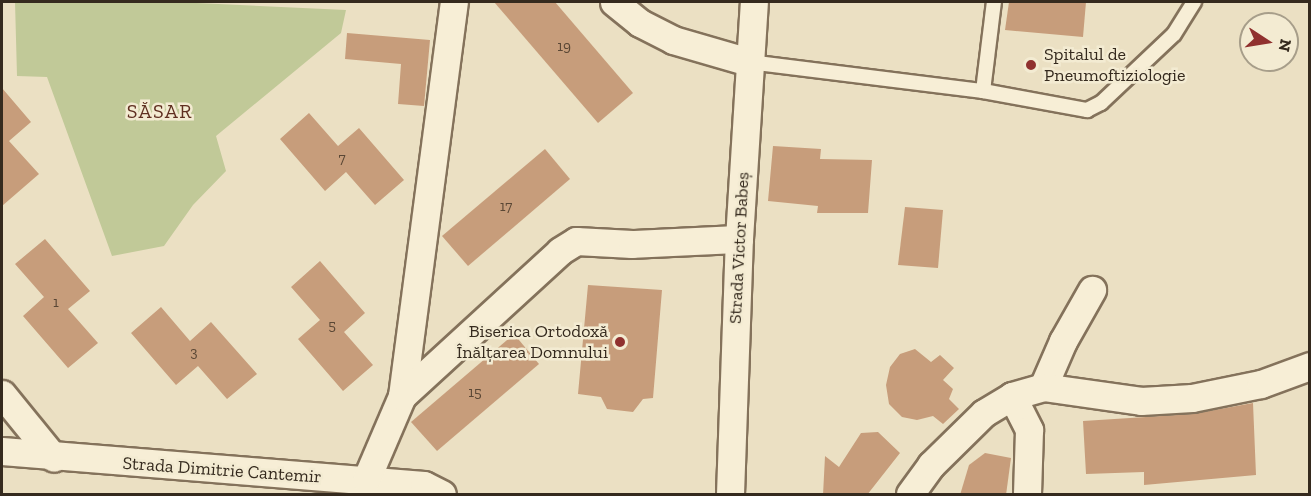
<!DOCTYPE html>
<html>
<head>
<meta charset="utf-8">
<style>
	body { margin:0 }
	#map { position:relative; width:1311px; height:496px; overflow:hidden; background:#ebe0c3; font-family:"Zilla Slab",serif }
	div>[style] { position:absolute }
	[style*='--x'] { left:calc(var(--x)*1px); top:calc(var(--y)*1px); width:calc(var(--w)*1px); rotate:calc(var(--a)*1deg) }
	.green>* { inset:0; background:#c1c998 }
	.building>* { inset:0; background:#c79d7b }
	.roads { filter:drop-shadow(2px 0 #84725b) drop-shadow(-2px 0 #84725b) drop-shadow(0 2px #84725b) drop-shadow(0 -2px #84725b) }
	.service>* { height:14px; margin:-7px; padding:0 7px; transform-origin:7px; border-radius:7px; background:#f7eed6 }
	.minor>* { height:27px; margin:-13.5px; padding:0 13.5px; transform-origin:13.5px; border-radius:13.5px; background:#f7eed6 }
	.dots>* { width:16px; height:16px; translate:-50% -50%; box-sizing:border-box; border:3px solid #f3ebd2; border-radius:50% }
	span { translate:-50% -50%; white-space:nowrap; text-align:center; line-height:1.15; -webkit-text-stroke:5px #f3ebd2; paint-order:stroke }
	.number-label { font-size:15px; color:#5a4735 }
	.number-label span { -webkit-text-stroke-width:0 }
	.poi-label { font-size:18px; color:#352a1e }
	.left { translate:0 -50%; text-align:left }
	.right { translate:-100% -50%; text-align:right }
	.street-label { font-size:18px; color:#352a1e }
	.neighbourhood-label { font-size:20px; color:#5f2f20; letter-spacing:1.5px }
	.frame { position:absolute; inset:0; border:3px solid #352a1e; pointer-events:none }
	.north { position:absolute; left:1239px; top:12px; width:60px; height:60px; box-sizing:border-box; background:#f3ebd2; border:2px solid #a79e8a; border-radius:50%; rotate:102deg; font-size:16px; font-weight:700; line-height:24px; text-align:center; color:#352a1e }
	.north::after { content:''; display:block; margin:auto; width:21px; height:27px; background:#90312f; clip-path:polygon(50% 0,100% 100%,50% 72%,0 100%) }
</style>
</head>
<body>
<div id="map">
	<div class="green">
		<i style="clip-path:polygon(15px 2px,175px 2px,346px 10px,341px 33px,216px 136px,226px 171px,193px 205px,164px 246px,112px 256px,47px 77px,17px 76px)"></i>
	</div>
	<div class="building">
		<i style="clip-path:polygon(494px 2px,555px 2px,633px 93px,598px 123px)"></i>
		<i style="clip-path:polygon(1009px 2px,1086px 2px,1083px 37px,1005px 30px)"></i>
		<i style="clip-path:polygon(347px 33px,430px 40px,424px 106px,398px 104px,401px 64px,345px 59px)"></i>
		<i style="clip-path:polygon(2px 88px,31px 122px,9px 141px,39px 174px,2px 206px)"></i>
		<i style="clip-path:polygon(309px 113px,338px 146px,359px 128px,404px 180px,375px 205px,346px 172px,325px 191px,280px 139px)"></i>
		<i style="clip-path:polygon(773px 146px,821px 149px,820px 159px,872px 160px,868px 213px,817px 213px,818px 206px,768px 201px)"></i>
		<i style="clip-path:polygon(545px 149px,570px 179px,468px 266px,442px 236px)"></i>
		<i style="clip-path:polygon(905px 207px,943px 210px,938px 268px,898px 265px)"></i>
		<i style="clip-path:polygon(45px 239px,90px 291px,68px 309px,98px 343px,68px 368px,23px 316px,44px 297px,15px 264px)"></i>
		<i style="clip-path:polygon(320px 261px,365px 313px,344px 332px,373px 365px,343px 391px,298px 339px,320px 320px,291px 287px)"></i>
		<i style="clip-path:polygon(588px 285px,662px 290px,653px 398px,643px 399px,633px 412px,607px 409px,601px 397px,578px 394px)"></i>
		<i style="clip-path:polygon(161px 307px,190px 341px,211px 322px,257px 374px,227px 399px,198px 366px,176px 385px,131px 333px)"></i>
		<i style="clip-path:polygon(514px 334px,539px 364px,437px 451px,411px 422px)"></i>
		<i style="clip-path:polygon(915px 349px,931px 362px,940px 355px,954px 368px,943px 380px,953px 389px,949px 399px,959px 409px,943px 424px,933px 416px,917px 420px,902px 417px,889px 404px,886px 385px,890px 367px,900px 354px)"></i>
		<i style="clip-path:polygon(1253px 403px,1256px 475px,1144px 485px,1144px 472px,1086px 474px,1083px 421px,1193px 414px)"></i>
		<i style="clip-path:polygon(878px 432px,900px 453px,867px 495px,823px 495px,825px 456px,839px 467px,861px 433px)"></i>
		<i style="clip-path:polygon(985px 453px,1011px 458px,1006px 495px,960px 495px,969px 465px)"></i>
	</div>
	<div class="roads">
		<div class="service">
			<i style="--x:749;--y:62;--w:236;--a:7.1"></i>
			<i style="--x:983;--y:91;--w:106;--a:10.4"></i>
			<i style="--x:1087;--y:110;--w:16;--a:-27"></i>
			<i style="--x:1101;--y:103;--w:100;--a:-43.4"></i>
			<i style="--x:1174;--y:34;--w:38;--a:-58"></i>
			<i style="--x:983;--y:91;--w:90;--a:-83"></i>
		</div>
		<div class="minor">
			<i style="--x:614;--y:2;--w:33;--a:39"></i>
			<i style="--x:640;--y:23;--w:37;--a:27"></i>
			<i style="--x:673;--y:40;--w:79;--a:16.1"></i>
			<i style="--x:1043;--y:387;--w:50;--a:-66.5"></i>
			<i style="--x:1063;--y:341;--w:59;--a:-60.4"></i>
			<i style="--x:2;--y:394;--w:82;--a:50.9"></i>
			<i style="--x:402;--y:396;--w:397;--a:-82.5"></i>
			<i style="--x:1012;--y:396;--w:38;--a:63"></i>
			<i style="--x:1029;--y:430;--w:64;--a:91.8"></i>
			<i style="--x:2;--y:451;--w:423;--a:4.6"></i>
			<i style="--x:424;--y:485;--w:20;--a:27"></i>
			<i style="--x:366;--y:480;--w:91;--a:-66.8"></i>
			<i style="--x:402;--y:396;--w:214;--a:-42.5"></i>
			<i style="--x:560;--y:251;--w:19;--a:-32"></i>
			<i style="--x:576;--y:241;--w:56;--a:3.1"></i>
			<i style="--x:632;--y:244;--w:107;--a:-2.7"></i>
			<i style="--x:730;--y:494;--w:255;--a:-88"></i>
			<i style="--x:739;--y:239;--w:237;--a:-86.4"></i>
			<i style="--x:910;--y:494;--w:36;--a:-54"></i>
			<i style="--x:931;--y:465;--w:74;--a:-44.5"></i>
			<i style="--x:984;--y:413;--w:33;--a:-31"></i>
			<i style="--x:1012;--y:396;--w:32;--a:-16"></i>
			<i style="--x:1043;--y:387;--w:99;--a:8.1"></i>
			<i style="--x:1141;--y:401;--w:51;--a:-3.4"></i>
			<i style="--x:1192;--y:398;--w:70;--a:-11.5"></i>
			<i style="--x:1261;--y:384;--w:52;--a:-20.2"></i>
		</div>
	</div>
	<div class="dots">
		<i style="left:1031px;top:65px;background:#90312f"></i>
		<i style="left:620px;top:342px;background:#90312f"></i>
	</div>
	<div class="number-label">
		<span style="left:564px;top:47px">19</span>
		<span style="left:342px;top:159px">7</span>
		<span style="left:506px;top:207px">17</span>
		<span style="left:56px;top:303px">1</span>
		<span style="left:332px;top:326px">5</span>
		<span style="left:194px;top:353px">3</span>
		<span style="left:475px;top:393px">15</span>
	</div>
	<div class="poi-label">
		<span class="left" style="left:1044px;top:65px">Spitalul de<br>Pneumoftiziologie</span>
		<span class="right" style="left:608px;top:342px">Biserica Ortodoxă<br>Înălțarea Domnului</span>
	</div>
	<div class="street-label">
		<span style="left:739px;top:248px;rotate:-87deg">Strada Victor Babeș</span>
		<span style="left:222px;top:470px;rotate:4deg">Strada Dimitrie Cantemir</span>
	</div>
	<div class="neighbourhood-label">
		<span style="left:160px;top:111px">SĂSAR</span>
	</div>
	<div class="frame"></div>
	<div class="north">N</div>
</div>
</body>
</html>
